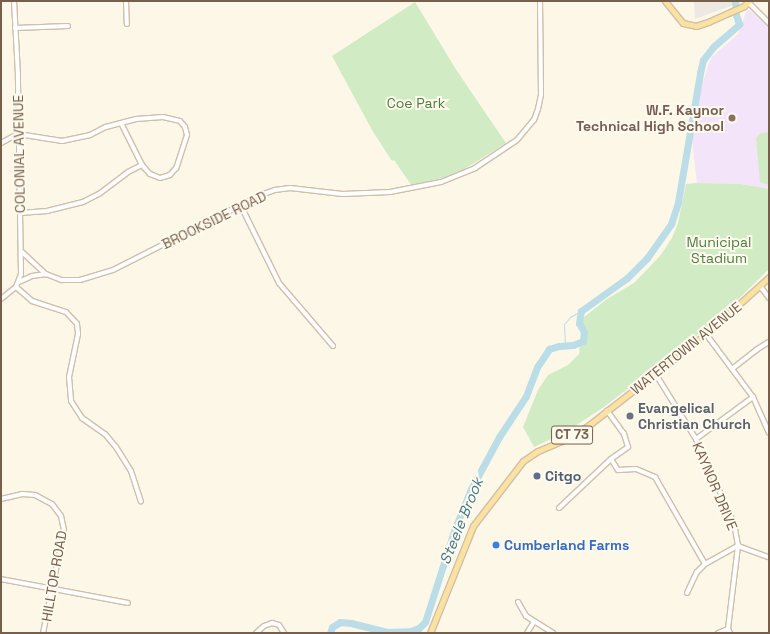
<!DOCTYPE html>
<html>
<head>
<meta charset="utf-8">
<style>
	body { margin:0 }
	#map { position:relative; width:770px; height:634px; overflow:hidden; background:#fdf7e8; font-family:"Space Grotesk",sans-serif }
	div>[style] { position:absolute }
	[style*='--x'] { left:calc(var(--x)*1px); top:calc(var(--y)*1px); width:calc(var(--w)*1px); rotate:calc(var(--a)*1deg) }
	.industrial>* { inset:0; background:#ede8e1 }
	.education>* { inset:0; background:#f4e4f9 }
	.green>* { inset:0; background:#d1ebc5 }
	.stream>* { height:1px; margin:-0.5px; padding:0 0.5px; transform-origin:0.5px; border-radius:0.5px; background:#bbdde7 }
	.river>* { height:7px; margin:-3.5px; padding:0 3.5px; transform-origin:3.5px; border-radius:3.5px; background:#bbdde7 }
	.roads { filter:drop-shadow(1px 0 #cfbfad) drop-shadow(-1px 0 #cfbfad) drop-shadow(0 1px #cfbfad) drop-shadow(0 -1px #cfbfad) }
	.minor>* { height:4px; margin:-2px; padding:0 2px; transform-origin:2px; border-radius:2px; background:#fff }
	.major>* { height:5px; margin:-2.5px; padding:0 2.5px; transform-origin:2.5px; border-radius:2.5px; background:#fce29f }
	.dots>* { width:11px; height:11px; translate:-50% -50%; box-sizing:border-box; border:2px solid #fffaee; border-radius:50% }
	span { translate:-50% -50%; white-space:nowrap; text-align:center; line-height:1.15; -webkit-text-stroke:4px #fffaee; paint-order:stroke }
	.shield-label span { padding:1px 3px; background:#fffaee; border:1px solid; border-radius:3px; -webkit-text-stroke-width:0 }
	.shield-label { font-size:13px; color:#785f4b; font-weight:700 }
	.park-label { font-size:14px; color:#4e7e42 }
	.education-label { font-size:14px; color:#785e54; font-weight:700 }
	.right { translate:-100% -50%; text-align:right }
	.street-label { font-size:14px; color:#785f4b }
	.worship-label { font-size:14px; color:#5b616d; font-weight:700 }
	.left { translate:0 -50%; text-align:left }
	.service-label { font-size:14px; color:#4e5e75; font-weight:700 }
	.shop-label { font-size:14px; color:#366cbe; font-weight:700 }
	.water-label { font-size:15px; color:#43798b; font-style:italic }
	.frame { position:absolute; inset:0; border:2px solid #785f4b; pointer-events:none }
</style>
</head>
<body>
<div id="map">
	<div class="industrial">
		<i style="clip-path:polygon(694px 1px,734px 1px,734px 5px,695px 19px)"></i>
	</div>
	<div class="education">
		<i style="clip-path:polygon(747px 10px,751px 11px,769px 27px,769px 189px,741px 184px,697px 183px,692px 141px,699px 95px,709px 63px,712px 57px,738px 34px)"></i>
	</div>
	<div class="green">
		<i style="clip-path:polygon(415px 2px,457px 71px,506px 143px,463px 170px,442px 178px,412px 186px,394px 160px,392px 161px,372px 130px,332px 56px)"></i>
		<i style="clip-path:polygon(769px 132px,769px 185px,760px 182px,756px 138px,761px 133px)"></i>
		<i style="clip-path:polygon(697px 183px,741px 184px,769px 189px,769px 269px,718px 319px,604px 407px,566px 432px,534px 447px,523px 427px,538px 390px,548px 375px,568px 365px,579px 354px,583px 318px,607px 299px,634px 283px,660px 256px,672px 238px,678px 223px,686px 184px)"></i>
	</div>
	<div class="stream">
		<i style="--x:565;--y:345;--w:21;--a:-93"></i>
		<i style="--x:564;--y:324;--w:9;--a:-49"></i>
		<i style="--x:570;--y:317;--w:13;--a:-29"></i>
	</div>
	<div class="river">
		<i style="--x:330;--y:633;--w:6;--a:-72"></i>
		<i style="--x:332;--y:627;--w:9;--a:-32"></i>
		<i style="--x:340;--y:622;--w:11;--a:5"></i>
		<i style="--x:351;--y:623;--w:36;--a:14"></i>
		<i style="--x:386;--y:632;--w:24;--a:-2"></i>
		<i style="--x:410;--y:631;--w:9;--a:-18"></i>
		<i style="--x:419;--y:628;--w:8;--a:-45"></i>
		<i style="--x:425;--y:622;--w:96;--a:-72.3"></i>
		<i style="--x:454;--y:531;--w:45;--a:-68"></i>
		<i style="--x:471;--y:489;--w:59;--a:-61.7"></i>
		<i style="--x:499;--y:437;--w:49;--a:-56.6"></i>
		<i style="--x:526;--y:396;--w:31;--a:-69"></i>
		<i style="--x:537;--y:367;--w:22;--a:-56"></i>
		<i style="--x:549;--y:349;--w:10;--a:-17"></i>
		<i style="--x:559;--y:346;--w:14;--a:-4"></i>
		<i style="--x:573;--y:345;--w:11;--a:-22"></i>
		<i style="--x:583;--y:341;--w:9;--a:-84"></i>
		<i style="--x:584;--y:332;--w:10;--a:-119"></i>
		<i style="--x:579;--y:323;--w:12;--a:-81"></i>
		<i style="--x:581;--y:311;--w:57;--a:-35.7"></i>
		<i style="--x:627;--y:278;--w:28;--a:-45"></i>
		<i style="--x:647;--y:258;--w:42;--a:-54.8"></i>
		<i style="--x:671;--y:224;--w:23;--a:-72"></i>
		<i style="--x:678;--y:202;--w:131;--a:-80.3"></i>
		<i style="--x:700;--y:73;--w:13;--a:-77"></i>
		<i style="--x:703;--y:60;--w:16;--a:-52"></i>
		<i style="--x:713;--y:47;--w:35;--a:-41"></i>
		<i style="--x:739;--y:24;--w:9;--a:-108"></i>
		<i style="--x:736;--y:15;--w:14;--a:-94"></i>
	</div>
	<div class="roads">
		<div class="minor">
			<i style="--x:126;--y:1;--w:23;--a:88"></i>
			<i style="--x:748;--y:2;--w:30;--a:45"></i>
			<i style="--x:15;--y:28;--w:53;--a:-2.2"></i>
			<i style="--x:1;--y:143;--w:19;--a:-28"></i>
			<i style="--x:18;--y:134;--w:45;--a:9"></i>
			<i style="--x:62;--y:141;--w:29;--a:-12"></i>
			<i style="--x:90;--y:135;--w:18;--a:-27"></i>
			<i style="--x:106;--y:127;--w:31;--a:-15"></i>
			<i style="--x:136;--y:119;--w:27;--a:-4"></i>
			<i style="--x:163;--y:117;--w:17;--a:13"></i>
			<i style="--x:180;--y:121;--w:8;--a:50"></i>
			<i style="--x:185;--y:127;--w:8;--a:76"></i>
			<i style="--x:187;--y:135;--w:35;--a:108"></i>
			<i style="--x:176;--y:168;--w:9;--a:131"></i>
			<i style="--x:170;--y:175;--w:10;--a:163"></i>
			<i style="--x:160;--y:178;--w:11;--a:-158"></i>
			<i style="--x:150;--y:174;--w:12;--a:-132"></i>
			<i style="--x:142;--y:165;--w:47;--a:-116.6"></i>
			<i style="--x:241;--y:206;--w:86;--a:63.7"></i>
			<i style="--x:279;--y:283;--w:83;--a:49.4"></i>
			<i style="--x:20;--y:213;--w:27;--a:-4"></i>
			<i style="--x:47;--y:211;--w:37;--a:-14"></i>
			<i style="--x:83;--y:202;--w:18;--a:-27"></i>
			<i style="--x:99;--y:194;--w:36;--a:-37"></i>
			<i style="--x:128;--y:172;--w:16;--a:-27"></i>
			<i style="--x:22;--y:252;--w:33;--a:43"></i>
			<i style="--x:46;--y:274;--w:17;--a:21"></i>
			<i style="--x:62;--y:280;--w:18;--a:0"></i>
			<i style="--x:80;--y:280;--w:34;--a:-17"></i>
			<i style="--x:113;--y:270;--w:166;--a:-26.9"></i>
			<i style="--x:261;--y:195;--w:15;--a:-20"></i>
			<i style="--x:275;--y:190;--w:15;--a:-8"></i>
			<i style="--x:290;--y:188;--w:53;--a:6.5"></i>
			<i style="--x:343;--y:194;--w:47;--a:-2.4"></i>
			<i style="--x:390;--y:192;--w:52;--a:-11.1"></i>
			<i style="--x:441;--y:182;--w:37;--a:-22"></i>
			<i style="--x:475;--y:168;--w:50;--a:-33.7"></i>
			<i style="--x:517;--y:140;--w:26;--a:-50"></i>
			<i style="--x:534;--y:120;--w:12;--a:-70"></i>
			<i style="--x:538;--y:109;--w:14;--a:-78"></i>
			<i style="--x:541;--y:95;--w:94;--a:-90.6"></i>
			<i style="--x:19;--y:282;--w:14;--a:-25"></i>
			<i style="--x:32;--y:276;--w:14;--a:-8"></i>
			<i style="--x:760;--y:286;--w:15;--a:53"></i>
			<i style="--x:16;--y:287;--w:21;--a:41"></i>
			<i style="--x:32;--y:301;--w:36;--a:18"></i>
			<i style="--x:66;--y:312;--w:16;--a:47"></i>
			<i style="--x:77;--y:324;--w:10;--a:84"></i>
			<i style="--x:78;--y:334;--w:44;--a:101.8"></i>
			<i style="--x:69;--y:377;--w:24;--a:85"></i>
			<i style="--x:71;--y:401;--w:20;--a:57"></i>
			<i style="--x:82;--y:418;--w:28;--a:35"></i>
			<i style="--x:105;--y:434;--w:17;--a:50"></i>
			<i style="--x:116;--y:447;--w:28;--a:58"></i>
			<i style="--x:131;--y:471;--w:32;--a:72"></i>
			<i style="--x:1;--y:299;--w:19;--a:-39"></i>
			<i style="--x:16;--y:287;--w:14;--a:-69"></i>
			<i style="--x:21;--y:274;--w:199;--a:-90.9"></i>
			<i style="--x:18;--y:75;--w:74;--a:-93.1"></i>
			<i style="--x:706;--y:334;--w:79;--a:53.3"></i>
			<i style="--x:753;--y:397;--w:39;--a:66"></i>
			<i style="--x:732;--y:369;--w:31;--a:-38"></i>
			<i style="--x:756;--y:350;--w:15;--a:-32"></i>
			<i style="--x:655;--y:373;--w:78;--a:58.2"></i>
			<i style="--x:696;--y:439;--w:92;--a:65.7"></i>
			<i style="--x:734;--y:523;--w:23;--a:80"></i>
			<i style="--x:738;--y:546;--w:84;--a:96.9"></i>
			<i style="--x:728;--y:629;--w:4;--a:63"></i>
			<i style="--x:696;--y:439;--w:71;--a:-36.4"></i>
			<i style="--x:611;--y:459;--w:13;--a:58"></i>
			<i style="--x:618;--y:470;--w:18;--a:-3"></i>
			<i style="--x:636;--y:469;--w:21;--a:23"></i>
			<i style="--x:655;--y:477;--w:100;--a:60.1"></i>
			<i style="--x:1;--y:499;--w:22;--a:-13"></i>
			<i style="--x:22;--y:494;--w:13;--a:4"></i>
			<i style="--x:35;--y:495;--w:19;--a:28"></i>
			<i style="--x:52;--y:504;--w:15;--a:53"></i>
			<i style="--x:61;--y:516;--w:14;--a:78"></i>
			<i style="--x:64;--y:530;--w:105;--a:101.5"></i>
			<i style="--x:559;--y:508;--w:71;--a:-43.3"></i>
			<i style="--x:611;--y:459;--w:21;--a:-35"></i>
			<i style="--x:628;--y:447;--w:14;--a:-107"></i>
			<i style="--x:624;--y:434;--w:29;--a:-126"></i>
			<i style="--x:1;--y:579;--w:129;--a:10.7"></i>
			<i style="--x:687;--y:593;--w:23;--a:-65"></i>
			<i style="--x:697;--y:572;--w:11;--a:-45"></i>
			<i style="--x:705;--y:564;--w:38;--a:-29"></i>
			<i style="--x:738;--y:546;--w:33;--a:20"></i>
			<i style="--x:518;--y:602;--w:16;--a:60"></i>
			<i style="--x:526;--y:616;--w:32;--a:32"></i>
			<i style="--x:256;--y:633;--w:11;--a:-41"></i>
			<i style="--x:264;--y:626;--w:9;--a:-21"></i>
			<i style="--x:272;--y:623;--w:7;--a:16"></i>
			<i style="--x:279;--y:625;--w:9;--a:58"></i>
			<i style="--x:527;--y:633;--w:13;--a:-58"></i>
			<i style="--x:718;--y:633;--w:11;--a:-22"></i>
		</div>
		<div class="major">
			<i style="--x:665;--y:1;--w:28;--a:51"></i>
			<i style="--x:683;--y:23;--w:13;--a:13"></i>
			<i style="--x:696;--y:26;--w:13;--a:-18"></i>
			<i style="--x:708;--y:22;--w:39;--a:-24"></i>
			<i style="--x:744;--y:6;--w:7;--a:-45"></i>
			<i style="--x:430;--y:633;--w:115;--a:-68.1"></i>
			<i style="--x:473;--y:526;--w:82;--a:-52.4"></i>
			<i style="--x:523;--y:461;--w:18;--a:-34"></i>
			<i style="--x:538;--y:451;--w:30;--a:-23"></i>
			<i style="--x:566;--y:439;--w:27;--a:-31"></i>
			<i style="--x:589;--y:425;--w:148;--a:-37.9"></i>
			<i style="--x:706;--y:334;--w:85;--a:-42.1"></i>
		</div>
	</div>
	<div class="dots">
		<i style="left:732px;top:118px;background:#8d6e63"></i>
		<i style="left:630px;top:416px;background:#6b7280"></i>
		<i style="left:537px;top:476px;background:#5c6f8a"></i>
		<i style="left:496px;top:545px;background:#3f7fe0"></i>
	</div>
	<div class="shield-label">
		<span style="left:572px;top:435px">CT 73</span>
	</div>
	<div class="park-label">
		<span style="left:416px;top:103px">Coe Park</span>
		<span style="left:719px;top:250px">Municipal<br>Stadium</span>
	</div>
	<div class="education-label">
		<span class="right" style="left:724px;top:118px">W.F. Kaynor<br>Technical High School</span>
	</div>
	<div class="street-label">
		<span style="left:19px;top:154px;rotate:-91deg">COLONIAL AVENUE</span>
		<span style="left:214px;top:220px;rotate:-26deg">BROOKSIDE ROAD</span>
		<span style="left:686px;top:348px;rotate:-39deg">WATERTOWN AVENUE</span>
		<span style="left:715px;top:486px;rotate:67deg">KAYNOR DRIVE</span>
		<span style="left:54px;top:576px;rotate:-80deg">HILLTOP ROAD</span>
	</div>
	<div class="worship-label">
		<span class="left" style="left:638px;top:416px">Evangelical<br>Christian Church</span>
	</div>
	<div class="service-label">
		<span class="left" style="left:545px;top:476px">Citgo</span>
	</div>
	<div class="shop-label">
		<span class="left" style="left:504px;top:545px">Cumberland Farms</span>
	</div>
	<div class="water-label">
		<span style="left:461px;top:521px;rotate:-68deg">Steele Brook</span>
	</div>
	<div class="frame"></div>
</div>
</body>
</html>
